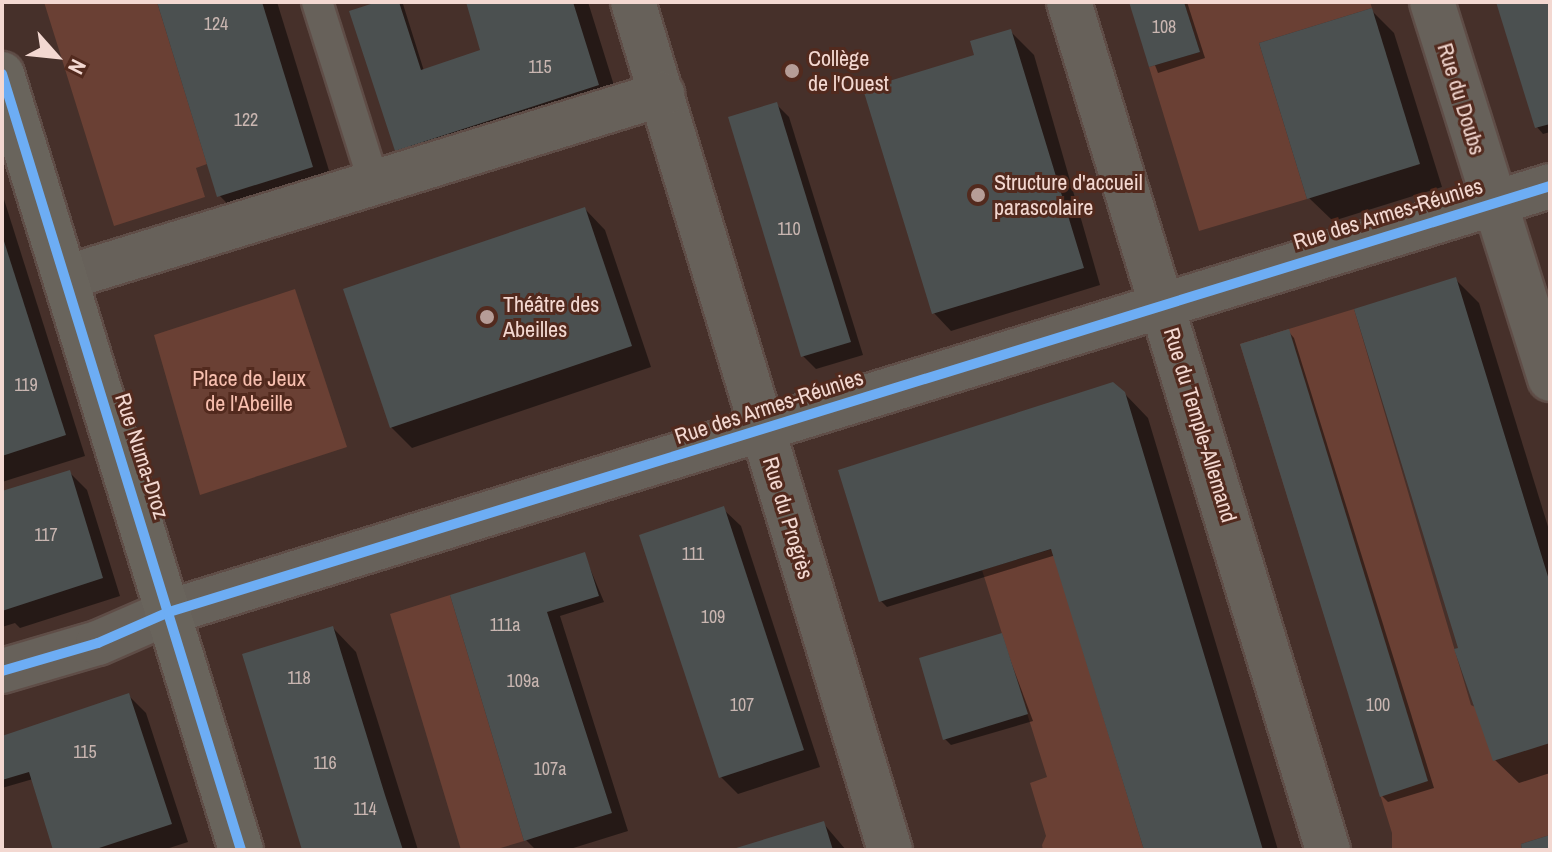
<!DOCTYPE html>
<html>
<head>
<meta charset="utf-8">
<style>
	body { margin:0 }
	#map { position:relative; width:1552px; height:852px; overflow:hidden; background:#46302a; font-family:"Archivo Narrow",sans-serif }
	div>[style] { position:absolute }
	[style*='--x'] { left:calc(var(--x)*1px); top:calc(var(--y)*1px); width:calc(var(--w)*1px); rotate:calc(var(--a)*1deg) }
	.green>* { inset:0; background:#6a4034 }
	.shadow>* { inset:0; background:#0007 }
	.building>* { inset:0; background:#4b5050 }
	.roads { filter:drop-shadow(2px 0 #5f4d47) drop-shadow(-2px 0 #5f4d47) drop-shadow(0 2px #5f4d47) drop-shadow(0 -2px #5f4d47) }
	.service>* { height:30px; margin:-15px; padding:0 15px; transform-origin:15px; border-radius:15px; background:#67615a }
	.minor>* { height:44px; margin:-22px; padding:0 22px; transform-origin:22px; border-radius:22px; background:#67615a }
	.secondary>* { height:44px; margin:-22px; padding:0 22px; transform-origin:22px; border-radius:22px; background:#69645c }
	.cycleway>* { height:10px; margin:-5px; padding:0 5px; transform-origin:5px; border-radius:5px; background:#6dadf4 }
	.dots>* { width:22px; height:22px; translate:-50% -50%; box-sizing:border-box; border:4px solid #522a1e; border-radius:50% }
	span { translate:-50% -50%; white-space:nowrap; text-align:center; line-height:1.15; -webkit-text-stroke:6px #522a1e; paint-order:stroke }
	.number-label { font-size:18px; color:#c9b6b1 }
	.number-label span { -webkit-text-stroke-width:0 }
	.poi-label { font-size:22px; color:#f3d8d1 }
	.left { translate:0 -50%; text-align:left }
	.street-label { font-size:22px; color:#f3d8d1 }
	.park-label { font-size:22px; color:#f7bfaf }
	.frame { position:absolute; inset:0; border:4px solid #f3d8d1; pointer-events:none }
	.north { position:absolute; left:16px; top:16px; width:80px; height:80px; -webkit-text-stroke:6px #522a1e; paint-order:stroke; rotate:117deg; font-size:22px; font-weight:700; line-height:32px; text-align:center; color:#f3d8d1 }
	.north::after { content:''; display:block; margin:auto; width:28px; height:36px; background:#f3d8d1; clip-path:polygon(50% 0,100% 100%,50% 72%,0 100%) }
</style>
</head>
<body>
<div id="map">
	<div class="green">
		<i style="clip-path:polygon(44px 2px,157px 2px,207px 164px,196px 168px,205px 197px,114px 226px)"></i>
		<i style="clip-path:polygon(1184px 2px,1370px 2px,1372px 8px,1259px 43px,1307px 199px,1199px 231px,1149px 67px,1200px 52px)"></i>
		<i style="clip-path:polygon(295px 289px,347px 447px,200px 495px,154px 335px)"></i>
		<i style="clip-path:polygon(1354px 309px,1471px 705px,1550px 743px,1550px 835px,1521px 844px,1522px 850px,1392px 850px,1392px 833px,1240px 344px)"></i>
		<i style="clip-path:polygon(1052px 549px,1144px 850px,1043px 850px,1042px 845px,1046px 836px,1030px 783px,1047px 777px,982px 570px)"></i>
		<i style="clip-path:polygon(450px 595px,524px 841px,494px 850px,461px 850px,390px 614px)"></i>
	</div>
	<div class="shadow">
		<i style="clip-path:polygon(159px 2px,277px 2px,335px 190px,242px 219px,219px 195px)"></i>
		<i style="clip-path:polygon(384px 2px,403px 4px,424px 71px,486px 59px,468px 2px,588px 2px,621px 108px,403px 157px,396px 150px)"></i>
		<i style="clip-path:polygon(1131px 2px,1187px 2px,1205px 58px,1158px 73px)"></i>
		<i style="clip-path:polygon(1498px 2px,1550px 2px,1550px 132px,1543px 134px,1537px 127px)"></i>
		<i style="clip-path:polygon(1371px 10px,1394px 33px,1442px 187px,1333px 221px,1309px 198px)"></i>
		<i style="clip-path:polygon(1010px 31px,1034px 55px,1100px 285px,951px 331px,934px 313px)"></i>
		<i style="clip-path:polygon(776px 104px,789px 117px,863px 355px,816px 369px,803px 356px)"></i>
		<i style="clip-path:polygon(2px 193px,85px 456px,2px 482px)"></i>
		<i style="clip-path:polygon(585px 209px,605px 230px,651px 367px,412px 448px,391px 427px)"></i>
		<i style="clip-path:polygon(1456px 280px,1479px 303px,1550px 533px,1550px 773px,1519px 783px,1495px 760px,1461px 649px)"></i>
		<i style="clip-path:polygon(1288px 331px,1294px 338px,1434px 788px,1388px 802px,1382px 796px)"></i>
		<i style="clip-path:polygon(1124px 393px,1148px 418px,1278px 850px,1146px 850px,1056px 555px,887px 607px,881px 601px)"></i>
		<i style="clip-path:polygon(69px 472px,87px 490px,120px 596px,20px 628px,15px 623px,2px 627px,2px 493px)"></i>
		<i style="clip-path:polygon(723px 509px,741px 526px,820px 767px,738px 794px,721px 777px)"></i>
		<i style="clip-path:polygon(584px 554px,604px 602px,560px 616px,628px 831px,567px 850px,536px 850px,526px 840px,452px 596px)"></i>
		<i style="clip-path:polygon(333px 628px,356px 652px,418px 850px,304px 850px)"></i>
		<i style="clip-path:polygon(1001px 635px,1033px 721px,951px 745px,945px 739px)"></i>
		<i style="clip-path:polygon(129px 696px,146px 713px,188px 842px,163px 850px,55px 850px,33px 779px,2px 788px,2px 738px)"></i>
		<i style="clip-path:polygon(823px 823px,846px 850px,737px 850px)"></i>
	</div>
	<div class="building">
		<i style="clip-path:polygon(157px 2px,262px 2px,313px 167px,217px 197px)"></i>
		<i style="clip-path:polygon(377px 2px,399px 2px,421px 70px,480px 50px,466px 2px,573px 2px,599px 85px,395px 151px,349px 11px)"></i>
		<i style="clip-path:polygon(1129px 2px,1184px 2px,1200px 52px,1149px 67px)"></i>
		<i style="clip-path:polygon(1496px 2px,1550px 2px,1550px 124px,1535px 128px)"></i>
		<i style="clip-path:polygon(1372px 8px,1420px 164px,1307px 199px,1259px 43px)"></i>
		<i style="clip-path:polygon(1011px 29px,1084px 268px,932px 314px,863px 89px,974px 55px,970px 41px)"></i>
		<i style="clip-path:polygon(777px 102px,851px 342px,801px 357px,728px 117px)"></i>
		<i style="clip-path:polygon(585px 207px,632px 346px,390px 428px,343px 289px)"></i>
		<i style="clip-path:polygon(2px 235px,66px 435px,2px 456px)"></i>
		<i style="clip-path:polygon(1456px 277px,1550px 583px,1550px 743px,1493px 761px,1454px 649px,1458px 648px,1354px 309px)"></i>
		<i style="clip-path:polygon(1289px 329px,1428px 781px,1380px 797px,1240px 344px)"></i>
		<i style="clip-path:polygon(1113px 382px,1125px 392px,1263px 850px,1144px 850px,1051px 549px,879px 602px,838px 470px)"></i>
		<i style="clip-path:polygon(70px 470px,103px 578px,2px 611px,2px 491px)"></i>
		<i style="clip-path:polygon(724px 506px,804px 750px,719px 778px,639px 535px)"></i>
		<i style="clip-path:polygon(585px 552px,599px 596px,547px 612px,612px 813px,524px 841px,450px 595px)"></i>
		<i style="clip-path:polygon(333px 626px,385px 795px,403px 850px,302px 850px,242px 654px)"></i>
		<i style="clip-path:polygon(1002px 633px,1028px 714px,943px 740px,919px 658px)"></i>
		<i style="clip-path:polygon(129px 693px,172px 824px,93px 850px,53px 850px,29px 772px,2px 780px,2px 736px)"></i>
		<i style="clip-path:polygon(824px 821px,833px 850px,733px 850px,733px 849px)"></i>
		<i style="clip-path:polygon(1550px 835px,1550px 850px,1522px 850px,1521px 844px)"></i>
	</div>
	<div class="roads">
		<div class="service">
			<i style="--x:317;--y:2;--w:190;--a:72.5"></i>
		</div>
		<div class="minor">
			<i style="--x:633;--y:2;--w:886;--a:73.14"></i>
			<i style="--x:1069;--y:2;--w:887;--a:73.02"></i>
			<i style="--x:1432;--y:2;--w:395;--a:72.6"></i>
			<i style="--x:65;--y:278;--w:625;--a:-17.13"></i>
			<i style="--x:2;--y:671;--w:100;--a:-16.3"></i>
			<i style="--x:98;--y:643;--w:77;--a:-23.6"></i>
			<i style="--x:169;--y:612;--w:1445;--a:-17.14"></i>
		</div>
		<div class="secondary">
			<i style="--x:2;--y:74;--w:812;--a:72.88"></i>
		</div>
	</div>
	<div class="cycleway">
		<i style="--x:2;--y:74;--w:812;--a:72.88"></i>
		<i style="--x:2;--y:671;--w:100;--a:-16.3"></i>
		<i style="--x:98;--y:643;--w:77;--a:-23.6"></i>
		<i style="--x:169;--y:612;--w:1445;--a:-17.14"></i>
	</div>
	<div class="dots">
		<i style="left:792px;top:71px;background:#b69d97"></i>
		<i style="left:978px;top:195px;background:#b69d97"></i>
		<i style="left:487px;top:317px;background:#b69d97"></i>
	</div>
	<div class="number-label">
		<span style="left:216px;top:24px">124</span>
		<span style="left:1164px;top:27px">108</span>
		<span style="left:540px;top:67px">115</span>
		<span style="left:246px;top:120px">122</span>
		<span style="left:789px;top:229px">110</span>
		<span style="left:26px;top:385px">119</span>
		<span style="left:46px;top:535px">117</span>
		<span style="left:693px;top:554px">111</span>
		<span style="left:713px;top:617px">109</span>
		<span style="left:505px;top:625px">111a</span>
		<span style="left:299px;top:678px">118</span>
		<span style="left:523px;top:681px">109a</span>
		<span style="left:742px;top:705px">107</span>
		<span style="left:1378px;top:705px">100</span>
		<span style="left:85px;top:752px">115</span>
		<span style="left:325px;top:763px">116</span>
		<span style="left:550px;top:769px">107a</span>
		<span style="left:365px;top:809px">114</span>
	</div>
	<div class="poi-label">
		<span class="left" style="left:808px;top:71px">Collège<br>de l'Ouest</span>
		<span class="left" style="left:994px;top:195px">Structure d'accueil<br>parascolaire</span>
		<span class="left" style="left:503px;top:317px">Théâtre des<br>Abeilles</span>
	</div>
	<div class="street-label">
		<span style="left:1461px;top:99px;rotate:73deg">Rue du Doubs</span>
		<span style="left:1388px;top:214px;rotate:-17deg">Rue des Armes-Réunies</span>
		<span style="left:769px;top:407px;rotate:-18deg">Rue des Armes-Réunies</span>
		<span style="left:1200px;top:425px;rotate:73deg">Rue du Temple-Allemand</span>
		<span style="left:142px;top:456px;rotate:72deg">Rue Numa-Droz</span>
		<span style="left:788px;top:518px;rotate:73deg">Rue du Progrès</span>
	</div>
	<div class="park-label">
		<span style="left:249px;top:391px">Place de Jeux<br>de l'Abeille</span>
	</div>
	<div class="frame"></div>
	<div class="north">N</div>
</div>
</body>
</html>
